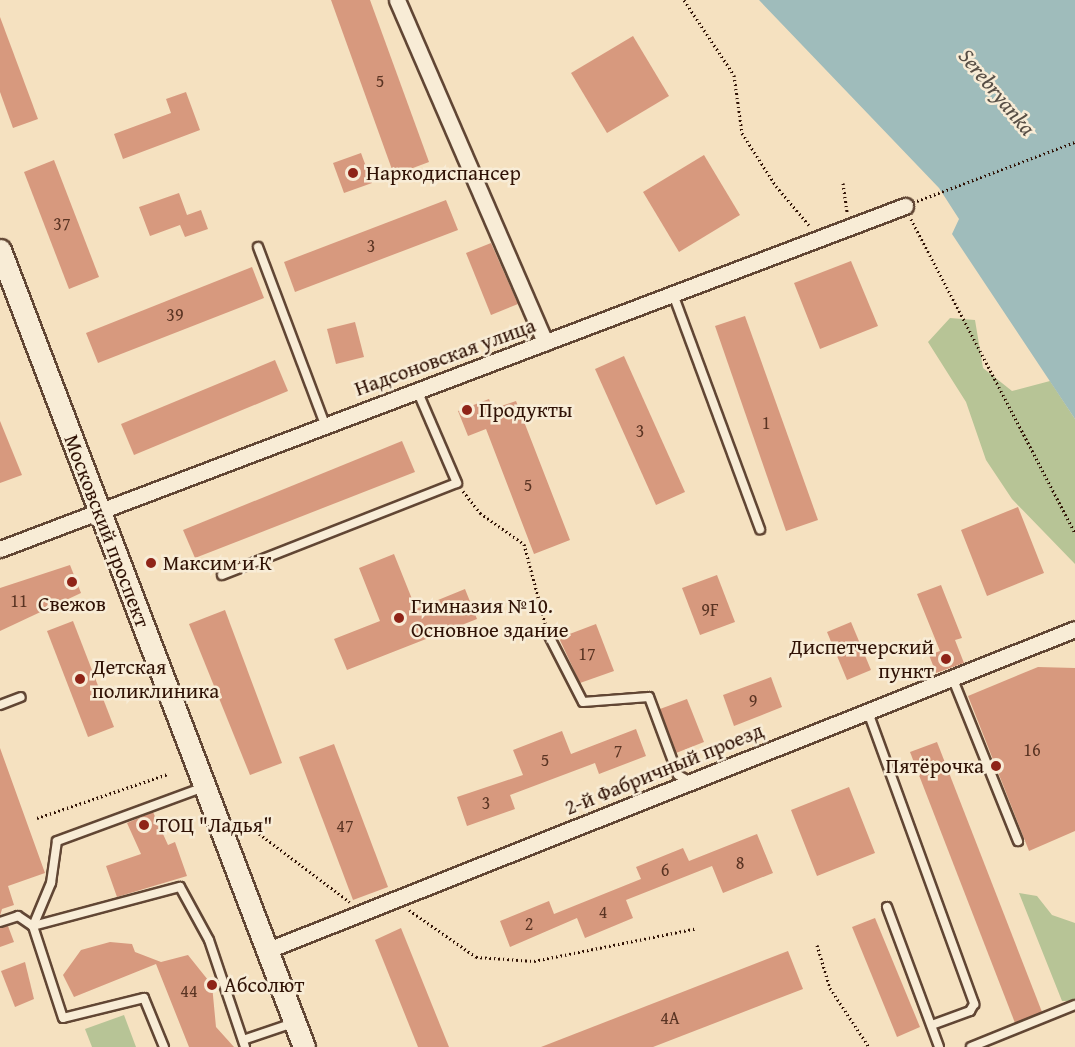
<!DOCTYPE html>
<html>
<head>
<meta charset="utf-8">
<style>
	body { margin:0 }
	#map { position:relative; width:1075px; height:1047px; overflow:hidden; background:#f5e1c0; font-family:"Gentium Book Plus",serif }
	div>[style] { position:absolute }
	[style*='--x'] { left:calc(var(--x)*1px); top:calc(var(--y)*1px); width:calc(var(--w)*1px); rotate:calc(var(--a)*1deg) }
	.green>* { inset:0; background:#b7c496 }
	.water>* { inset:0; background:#9fbcbb }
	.building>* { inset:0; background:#d7997e }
	.path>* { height:3px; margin-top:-1.5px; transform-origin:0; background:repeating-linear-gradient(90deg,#301205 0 1.5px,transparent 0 4.5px) }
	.roads { filter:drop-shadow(2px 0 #614634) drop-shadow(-2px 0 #614634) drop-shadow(0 2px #614634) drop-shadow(0 -2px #614634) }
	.service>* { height:8px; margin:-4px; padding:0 4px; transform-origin:4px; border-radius:4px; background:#f8ecd6 }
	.minor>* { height:15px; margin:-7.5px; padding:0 7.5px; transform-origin:7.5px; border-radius:7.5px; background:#f8ecd6 }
	.secondary>* { height:21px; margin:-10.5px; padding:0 10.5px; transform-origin:10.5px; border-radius:10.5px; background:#f8ecd6 }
	.dots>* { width:16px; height:16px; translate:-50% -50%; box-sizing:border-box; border:3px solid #f8ecd6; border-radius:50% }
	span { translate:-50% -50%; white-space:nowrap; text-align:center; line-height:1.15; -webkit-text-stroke:5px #f8ecd6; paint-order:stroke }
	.number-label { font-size:18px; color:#5a3423 }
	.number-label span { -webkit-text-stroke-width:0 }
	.poi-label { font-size:21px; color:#301205 }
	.left { translate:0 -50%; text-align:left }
	.right { translate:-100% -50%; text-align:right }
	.street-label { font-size:21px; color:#301205 }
	.water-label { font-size:22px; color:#574e45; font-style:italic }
</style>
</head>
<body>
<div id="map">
	<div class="green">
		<i style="clip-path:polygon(950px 318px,975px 320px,983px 368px,1012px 391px,1050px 381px,1075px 419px,1075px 564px,1012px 499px,986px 460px,966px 402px,928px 342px)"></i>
		<i style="clip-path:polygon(1019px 893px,1037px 896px,1052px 915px,1075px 923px,1075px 1001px,1062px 1001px)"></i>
		<i style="clip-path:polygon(124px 1015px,136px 1047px,92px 1047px,85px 1029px)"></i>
	</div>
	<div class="water">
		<i style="clip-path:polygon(759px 0,1075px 0,1075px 419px,952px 234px,959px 219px,939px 188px)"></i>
	</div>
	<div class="building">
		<i style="clip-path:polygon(331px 0,370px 0,429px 162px,394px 175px)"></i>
		<i style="clip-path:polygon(0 17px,38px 119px,13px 128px,0 92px)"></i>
		<i style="clip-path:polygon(633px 36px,669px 96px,607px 133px,571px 73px)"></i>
		<i style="clip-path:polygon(186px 92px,200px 130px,123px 159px,114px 134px,171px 113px,166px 99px)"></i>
		<i style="clip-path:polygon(361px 153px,372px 183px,344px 193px,333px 163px)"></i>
		<i style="clip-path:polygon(704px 155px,740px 215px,679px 252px,643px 192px)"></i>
		<i style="clip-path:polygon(54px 160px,99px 277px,69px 289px,24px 172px)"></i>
		<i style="clip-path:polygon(179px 193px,187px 215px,201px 210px,208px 229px,185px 237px,180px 225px,150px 236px,139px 207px)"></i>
		<i style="clip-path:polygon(446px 200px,458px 230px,295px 292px,284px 262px)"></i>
		<i style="clip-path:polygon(491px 243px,518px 304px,491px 315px,466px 253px)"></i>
		<i style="clip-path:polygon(851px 261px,878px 326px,820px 349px,794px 283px)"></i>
		<i style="clip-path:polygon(252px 267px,264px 298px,98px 363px,86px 333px)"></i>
		<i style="clip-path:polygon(745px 316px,818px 520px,786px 531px,715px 326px)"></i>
		<i style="clip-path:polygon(355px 322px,364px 357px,336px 364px,327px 329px)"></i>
		<i style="clip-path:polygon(624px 356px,685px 492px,656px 505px,595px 369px)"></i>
		<i style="clip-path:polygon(275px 360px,288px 391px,134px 455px,121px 424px)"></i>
		<i style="clip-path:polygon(489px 399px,493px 409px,516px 401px,570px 540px,534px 554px,486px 429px,468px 436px,458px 411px)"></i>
		<i style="clip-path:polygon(0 421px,22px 475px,0 483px)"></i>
		<i style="clip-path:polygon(402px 441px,415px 472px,195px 558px,183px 530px)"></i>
		<i style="clip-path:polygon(1018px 507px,1044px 573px,987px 596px,961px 530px)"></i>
		<i style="clip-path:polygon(394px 554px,416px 609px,465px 589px,477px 619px,347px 670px,334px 639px,380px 621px,359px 568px)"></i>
		<i style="clip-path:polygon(70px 565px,81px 593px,0 631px,0 588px)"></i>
		<i style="clip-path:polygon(717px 575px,735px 622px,700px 635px,682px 588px)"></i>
		<i style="clip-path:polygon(941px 585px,962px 638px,955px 640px,964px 663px,936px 673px,929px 655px,940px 651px,917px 594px)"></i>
		<i style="clip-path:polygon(225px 610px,282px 763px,250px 775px,189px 624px)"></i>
		<i style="clip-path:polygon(73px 621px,114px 727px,88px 737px,47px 631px)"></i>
		<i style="clip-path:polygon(851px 622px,871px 670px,847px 680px,827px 632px)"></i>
		<i style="clip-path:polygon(596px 624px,614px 671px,580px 683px,559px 638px)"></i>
		<i style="clip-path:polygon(1038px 667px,1075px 668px,1075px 831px,1029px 851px,968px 696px)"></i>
		<i style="clip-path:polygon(771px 677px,782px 707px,734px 726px,723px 695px)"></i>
		<i style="clip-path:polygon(687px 699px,704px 742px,676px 753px,660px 709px)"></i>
		<i style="clip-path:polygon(636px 729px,646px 756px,599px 774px,595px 763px,510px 795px,515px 809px,467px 826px,457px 797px,523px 775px,513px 750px,562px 731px,571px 754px)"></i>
		<i style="clip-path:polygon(937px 742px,1042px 1012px,1015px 1023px,910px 752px)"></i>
		<i style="clip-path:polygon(334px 744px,388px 887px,353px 900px,299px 757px)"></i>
		<i style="clip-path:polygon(0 748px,45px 873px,8px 886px,14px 905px,2px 909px,0 916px)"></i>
		<i style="clip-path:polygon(849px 787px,875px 853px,817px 876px,791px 810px)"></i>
		<i style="clip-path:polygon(153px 812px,168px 845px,175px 842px,187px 876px,117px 897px,106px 866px,141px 854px,127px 823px)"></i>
		<i style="clip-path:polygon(757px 834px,773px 873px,723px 893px,712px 866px,626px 900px,633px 918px,585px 938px,577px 918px,510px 947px,500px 921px,549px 901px,554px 914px,641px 879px,636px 867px,683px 848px,689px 861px)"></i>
		<i style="clip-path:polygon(875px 918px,920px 1027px,897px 1037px,852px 927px)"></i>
		<i style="clip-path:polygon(8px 926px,14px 942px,0 947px,0 928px)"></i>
		<i style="clip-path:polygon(401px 928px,449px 1047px,418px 1047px,375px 940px)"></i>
		<i style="clip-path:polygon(110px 942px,132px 944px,135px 952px,161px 962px,188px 955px,212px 985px,216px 1027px,234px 1047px,189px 1047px,156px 964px,74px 997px,63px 975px,81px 950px)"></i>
		<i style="clip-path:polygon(788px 951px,803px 989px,653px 1047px,541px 1047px)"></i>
		<i style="clip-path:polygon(25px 962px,34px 999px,15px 1007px,1px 971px)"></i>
	</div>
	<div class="path">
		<i style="--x:684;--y:0;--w:90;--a:56.3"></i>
		<i style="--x:734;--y:75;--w:59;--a:82.1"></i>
		<i style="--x:742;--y:133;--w:63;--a:57.3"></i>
		<i style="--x:776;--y:186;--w:51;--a:49.8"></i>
		<i style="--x:843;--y:183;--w:29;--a:82"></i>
		<i style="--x:917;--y:201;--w:169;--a:-20.5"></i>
		<i style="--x:911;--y:219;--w:354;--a:62.4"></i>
		<i style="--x:463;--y:491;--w:28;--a:52"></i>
		<i style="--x:480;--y:513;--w:54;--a:35.2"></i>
		<i style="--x:524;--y:544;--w:82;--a:75.1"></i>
		<i style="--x:37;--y:818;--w:138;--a:-18.6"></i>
		<i style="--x:241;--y:820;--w:136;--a:37"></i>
		<i style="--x:409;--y:910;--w:82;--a:35"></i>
		<i style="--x:476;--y:957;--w:58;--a:3.9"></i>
		<i style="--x:534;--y:961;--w:166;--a:-11.4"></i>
		<i style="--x:817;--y:945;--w:45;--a:73.2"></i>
		<i style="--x:830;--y:988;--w:71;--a:56.5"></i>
	</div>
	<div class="roads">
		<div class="service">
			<i style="--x:258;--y:247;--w:189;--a:69.3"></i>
			<i style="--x:673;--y:294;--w:251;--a:69.7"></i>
			<i style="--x:222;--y:575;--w:252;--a:-21.4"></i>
			<i style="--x:457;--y:483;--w:101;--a:-113.3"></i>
			<i style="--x:548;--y:634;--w:76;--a:62.8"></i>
			<i style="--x:583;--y:702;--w:66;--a:-4.3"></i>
			<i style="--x:649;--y:697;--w:83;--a:69.6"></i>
			<i style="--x:678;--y:775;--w:13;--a:29"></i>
			<i style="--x:952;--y:677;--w:177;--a:68.1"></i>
			<i style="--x:0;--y:705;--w:22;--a:-21"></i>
			<i style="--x:868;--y:712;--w:311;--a:70"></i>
			<i style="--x:974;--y:1004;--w:8;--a:120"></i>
			<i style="--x:970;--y:1011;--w:40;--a:159.8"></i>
			<i style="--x:887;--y:907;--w:149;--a:69.6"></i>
			<i style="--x:0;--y:922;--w:19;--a:-18"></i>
			<i style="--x:18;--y:916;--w:18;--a:34"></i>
			<i style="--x:33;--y:926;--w:152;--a:-14.9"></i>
			<i style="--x:180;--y:887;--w:60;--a:61.3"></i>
			<i style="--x:209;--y:940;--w:113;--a:71.4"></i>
			<i style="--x:243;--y:1040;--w:53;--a:-18.8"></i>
			<i style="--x:164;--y:1047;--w:53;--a:-112.2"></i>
			<i style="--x:144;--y:998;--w:83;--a:166.1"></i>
			<i style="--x:63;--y:1018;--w:97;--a:-108.1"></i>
			<i style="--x:33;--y:926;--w:47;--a:-67.3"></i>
			<i style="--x:51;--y:883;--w:42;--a:-81.9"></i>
			<i style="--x:57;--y:841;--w:157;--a:-20.2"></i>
			<i style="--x:971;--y:1047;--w:112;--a:-22"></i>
		</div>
		<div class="minor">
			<i style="--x:397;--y:0;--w:373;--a:66.6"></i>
			<i style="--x:0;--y:549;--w:968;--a:-20.76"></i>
			<i style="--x:268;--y:950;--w:868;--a:-21.69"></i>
		</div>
		<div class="secondary">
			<i style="--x:0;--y:250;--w:853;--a:69.12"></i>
		</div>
	</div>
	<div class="dots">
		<i style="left:353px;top:173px;background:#8f2418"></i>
		<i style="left:467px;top:410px;background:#8f2418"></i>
		<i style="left:151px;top:563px;background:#8f2418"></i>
		<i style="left:72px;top:582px;background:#8f2418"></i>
		<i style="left:399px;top:618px;background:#8f2418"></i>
		<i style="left:946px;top:659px;background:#8f2418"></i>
		<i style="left:80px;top:679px;background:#8f2418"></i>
		<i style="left:996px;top:766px;background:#8f2418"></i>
		<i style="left:144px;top:825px;background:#8f2418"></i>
		<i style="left:212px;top:985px;background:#8f2418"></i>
	</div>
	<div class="number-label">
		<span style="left:380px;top:81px">5</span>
		<span style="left:62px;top:224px">37</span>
		<span style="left:371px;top:246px">3</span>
		<span style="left:175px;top:315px">39</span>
		<span style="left:766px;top:423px">1</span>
		<span style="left:640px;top:431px">3</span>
		<span style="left:528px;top:485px">5</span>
		<span style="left:19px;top:601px">11</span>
		<span style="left:710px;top:610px">9F</span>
		<span style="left:587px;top:654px">17</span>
		<span style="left:753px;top:701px">9</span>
		<span style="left:1032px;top:750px">16</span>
		<span style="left:618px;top:751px">7</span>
		<span style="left:545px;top:760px">5</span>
		<span style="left:486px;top:803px">3</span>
		<span style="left:345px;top:826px">47</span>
		<span style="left:740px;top:863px">8</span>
		<span style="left:665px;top:870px">6</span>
		<span style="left:603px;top:912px">4</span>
		<span style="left:529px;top:924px">2</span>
		<span style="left:189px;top:991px">44</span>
		<span style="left:670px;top:1018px">4А</span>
	</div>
	<div class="poi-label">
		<span class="left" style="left:366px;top:173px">Наркодиспансер</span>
		<span class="left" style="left:479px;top:410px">Продукты</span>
		<span class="left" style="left:163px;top:563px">Максим и К</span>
		<span style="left:72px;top:604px">Свежов</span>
		<span class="left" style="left:411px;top:618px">Гимназия №10.<br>Основное здание</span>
		<span class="right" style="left:934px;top:659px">Диспетчерский<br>пункт</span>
		<span class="left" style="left:92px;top:679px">Детская<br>поликлиника</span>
		<span class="right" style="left:984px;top:766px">Пятёрочка</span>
		<span class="left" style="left:156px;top:825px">ТОЦ "Ладья"</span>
		<span class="left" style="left:224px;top:985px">Абсолют</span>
	</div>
	<div class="street-label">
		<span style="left:445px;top:357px;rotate:-20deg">Надсоновская улица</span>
		<span style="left:107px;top:531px;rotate:69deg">Московский проспект</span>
		<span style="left:664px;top:769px;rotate:-22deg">2-й Фабричный проезд</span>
	</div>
	<div class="water-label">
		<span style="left:997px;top:92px;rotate:50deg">Serebryanka</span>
	</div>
</div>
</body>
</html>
